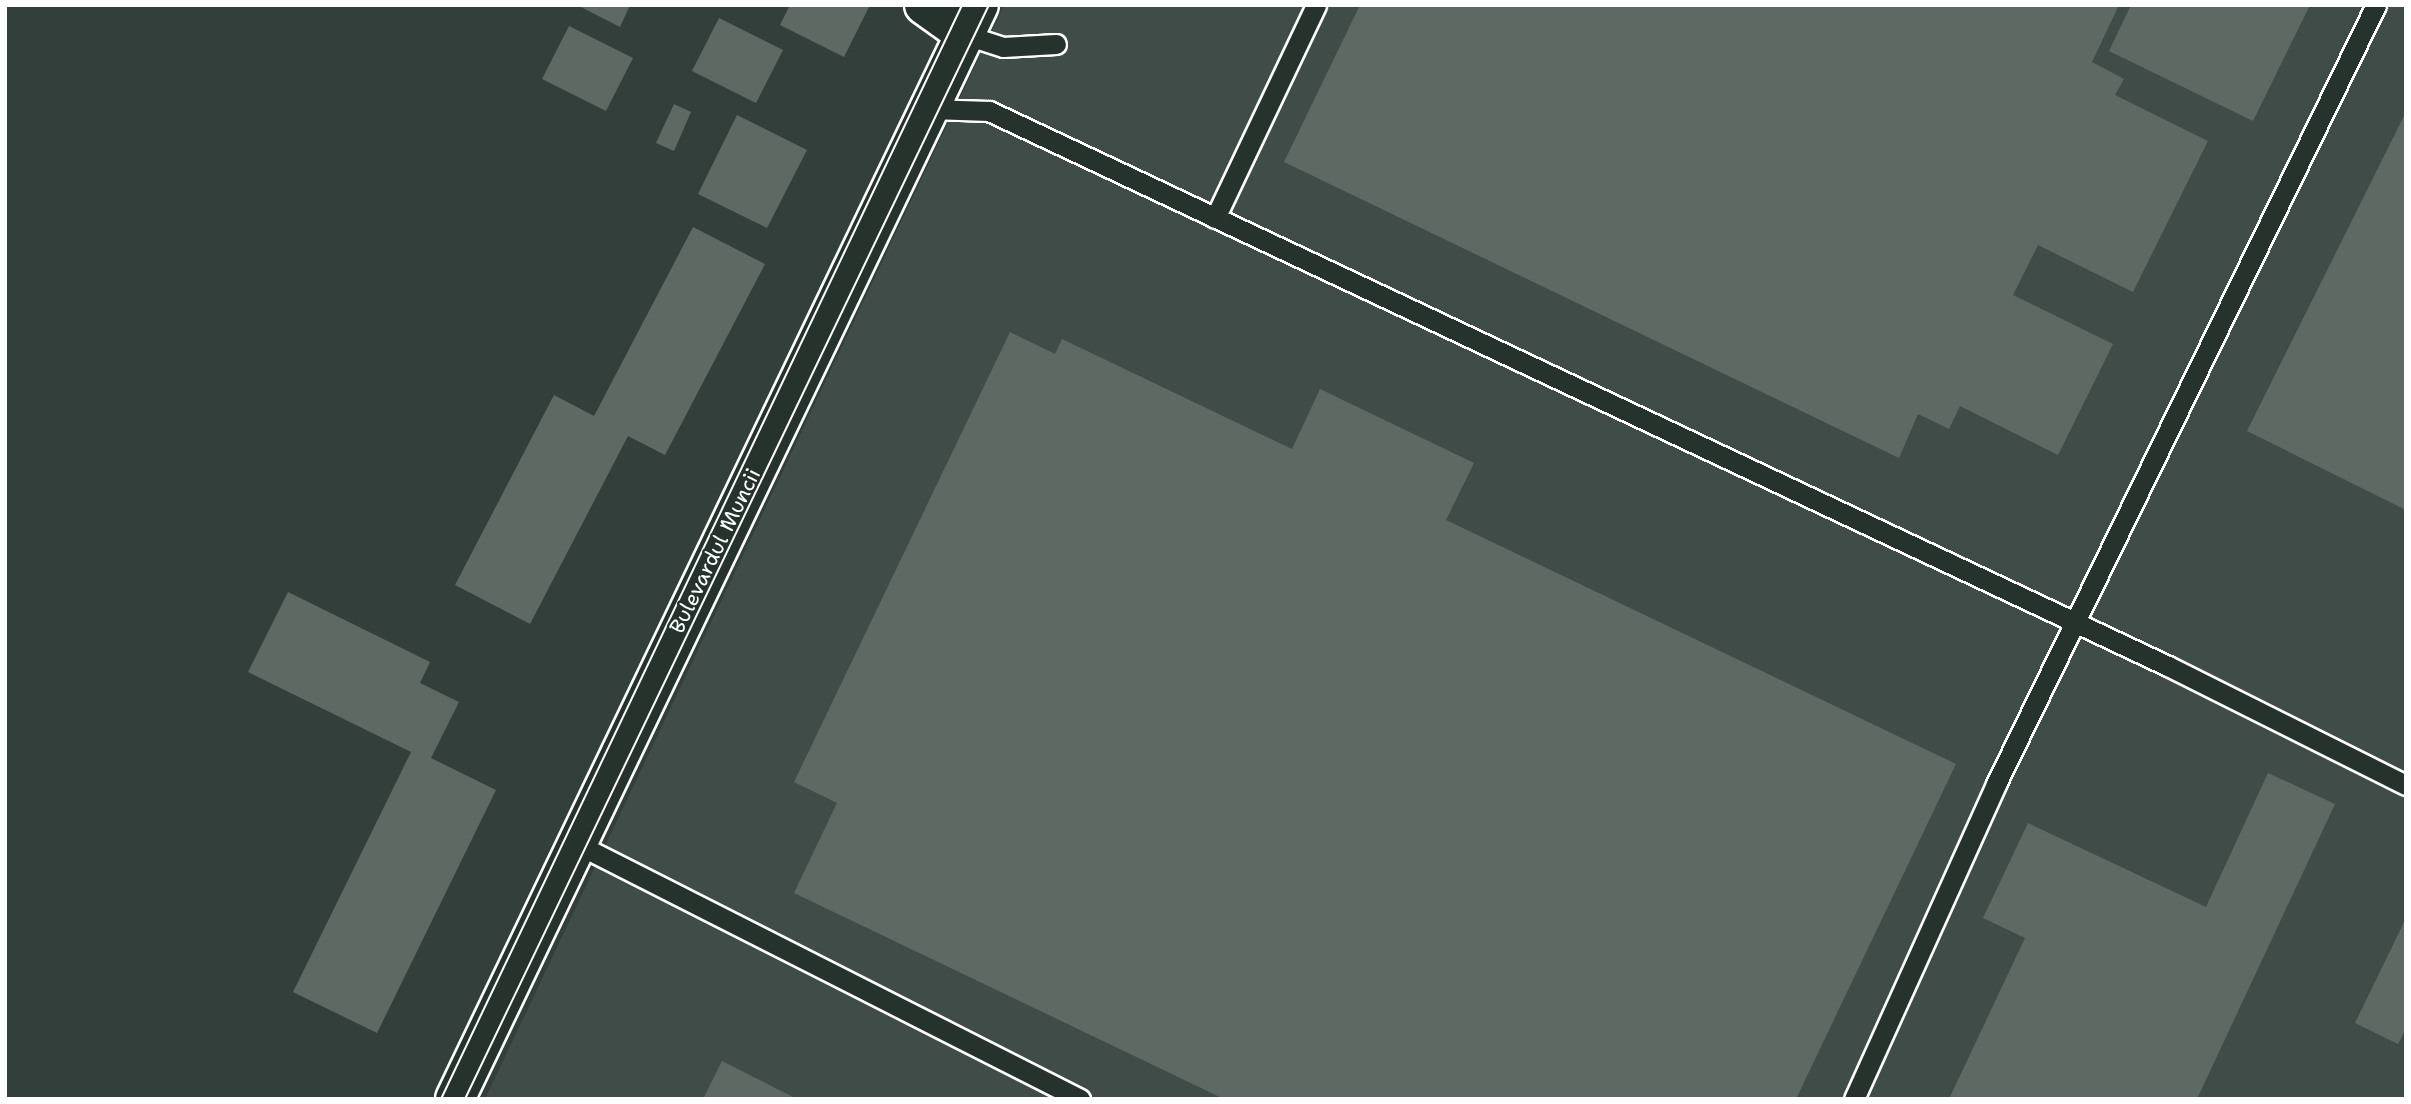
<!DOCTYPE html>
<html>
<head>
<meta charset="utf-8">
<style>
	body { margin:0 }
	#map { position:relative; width:2411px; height:1104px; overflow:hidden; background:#333f3a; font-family:"Shantell Sans",sans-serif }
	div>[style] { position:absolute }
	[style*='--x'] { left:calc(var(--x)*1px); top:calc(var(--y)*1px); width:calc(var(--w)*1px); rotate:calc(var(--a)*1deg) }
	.built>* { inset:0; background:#404c47 }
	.building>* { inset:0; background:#5f6964 }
	.roads { filter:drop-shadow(2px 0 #fff) drop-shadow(-2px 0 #fff) drop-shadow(0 2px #fff) drop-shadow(0 -2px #fff) }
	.service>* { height:19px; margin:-9.5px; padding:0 9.5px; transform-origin:9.5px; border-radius:9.5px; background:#26332d }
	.minor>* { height:38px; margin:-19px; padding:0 19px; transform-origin:19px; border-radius:19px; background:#26332d }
	.primary>* { height:38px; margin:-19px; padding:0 19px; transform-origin:19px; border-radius:19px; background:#26332d }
	.tram>* { height:2px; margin:-1px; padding:0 1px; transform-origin:1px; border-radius:1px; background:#fff }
	span { translate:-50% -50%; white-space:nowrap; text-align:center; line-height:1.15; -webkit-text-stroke:5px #26332d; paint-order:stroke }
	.street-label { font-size:21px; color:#fff }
	.frame { position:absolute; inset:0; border:7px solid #fff; pointer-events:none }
</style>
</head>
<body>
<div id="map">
	<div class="built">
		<i style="clip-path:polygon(1004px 5px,2406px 5px,2406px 1099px,485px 1099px)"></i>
	</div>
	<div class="building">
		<i style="clip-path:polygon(577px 5px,630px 5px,620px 27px)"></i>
		<i style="clip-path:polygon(790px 5px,870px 5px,844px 57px,780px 25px)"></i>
		<i style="clip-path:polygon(1360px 5px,2119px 5px,2092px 62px,2124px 79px,2115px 95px,2208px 141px,2133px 292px,2038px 245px,2013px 295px,2113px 344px,2058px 455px,1960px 406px,1949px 429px,1918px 414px,1899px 458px,1284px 162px)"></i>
		<i style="clip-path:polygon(2131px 5px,2310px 5px,2253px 121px,2109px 51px)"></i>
		<i style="clip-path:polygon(719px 18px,783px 50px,756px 103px,692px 71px)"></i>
		<i style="clip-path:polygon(569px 26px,633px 58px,606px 111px,542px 79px)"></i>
		<i style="clip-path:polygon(674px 104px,691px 112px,674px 151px,656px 143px)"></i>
		<i style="clip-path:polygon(2406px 112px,2406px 510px,2247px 431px)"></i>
		<i style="clip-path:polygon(737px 115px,807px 150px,767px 228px,698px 194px)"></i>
		<i style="clip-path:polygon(693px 227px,765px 264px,665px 455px,628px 436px,530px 624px,455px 585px,554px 395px,594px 416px)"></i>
		<i style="clip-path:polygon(1010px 332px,1055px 354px,1062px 339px,1292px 449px,1320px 389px,1474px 463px,1446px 520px,1956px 764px,1796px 1099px,1224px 1099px,794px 893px,837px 803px,794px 782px)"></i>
		<i style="clip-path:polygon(288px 592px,430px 662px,420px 683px,459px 702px,431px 758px,496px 790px,377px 1033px,293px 992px,411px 752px,248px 672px)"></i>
		<i style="clip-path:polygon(2268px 773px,2335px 804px,2197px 1099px,1949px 1099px,2025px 938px,1983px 918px,2028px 823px,2206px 907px)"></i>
		<i style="clip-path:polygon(2406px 918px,2406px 1029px,2398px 1044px,2355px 1023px)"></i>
		<i style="clip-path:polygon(722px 1061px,797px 1099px,703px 1099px)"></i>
	</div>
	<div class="roads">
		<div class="service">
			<i style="--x:966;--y:35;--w:39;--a:18"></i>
			<i style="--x:1003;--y:47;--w:53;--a:-3.2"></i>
			<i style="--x:930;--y:109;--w:59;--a:1.9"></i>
			<i style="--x:989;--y:111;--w:1303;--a:25.21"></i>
			<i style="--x:2168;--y:666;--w:266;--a:26.6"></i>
			<i style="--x:1215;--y:218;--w:236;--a:-64.6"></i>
			<i style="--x:577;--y:844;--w:564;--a:26.88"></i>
			<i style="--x:1854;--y:1099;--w:346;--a:-65.7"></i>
			<i style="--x:1996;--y:784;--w:867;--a:-64"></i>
		</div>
		<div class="minor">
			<i style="--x:924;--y:5;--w:52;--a:35.5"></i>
		</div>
		<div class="primary">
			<i style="--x:455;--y:1099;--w:1213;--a:-64.41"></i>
		</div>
	</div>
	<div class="tram">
		<i style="--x:441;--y:1099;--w:1212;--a:-64.53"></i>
		<i style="--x:465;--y:1099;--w:1213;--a:-64.41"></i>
	</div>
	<div class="street-label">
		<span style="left:715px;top:551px;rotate:-64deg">Bulevardul Muncii</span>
	</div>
	<div class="frame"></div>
</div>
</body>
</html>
